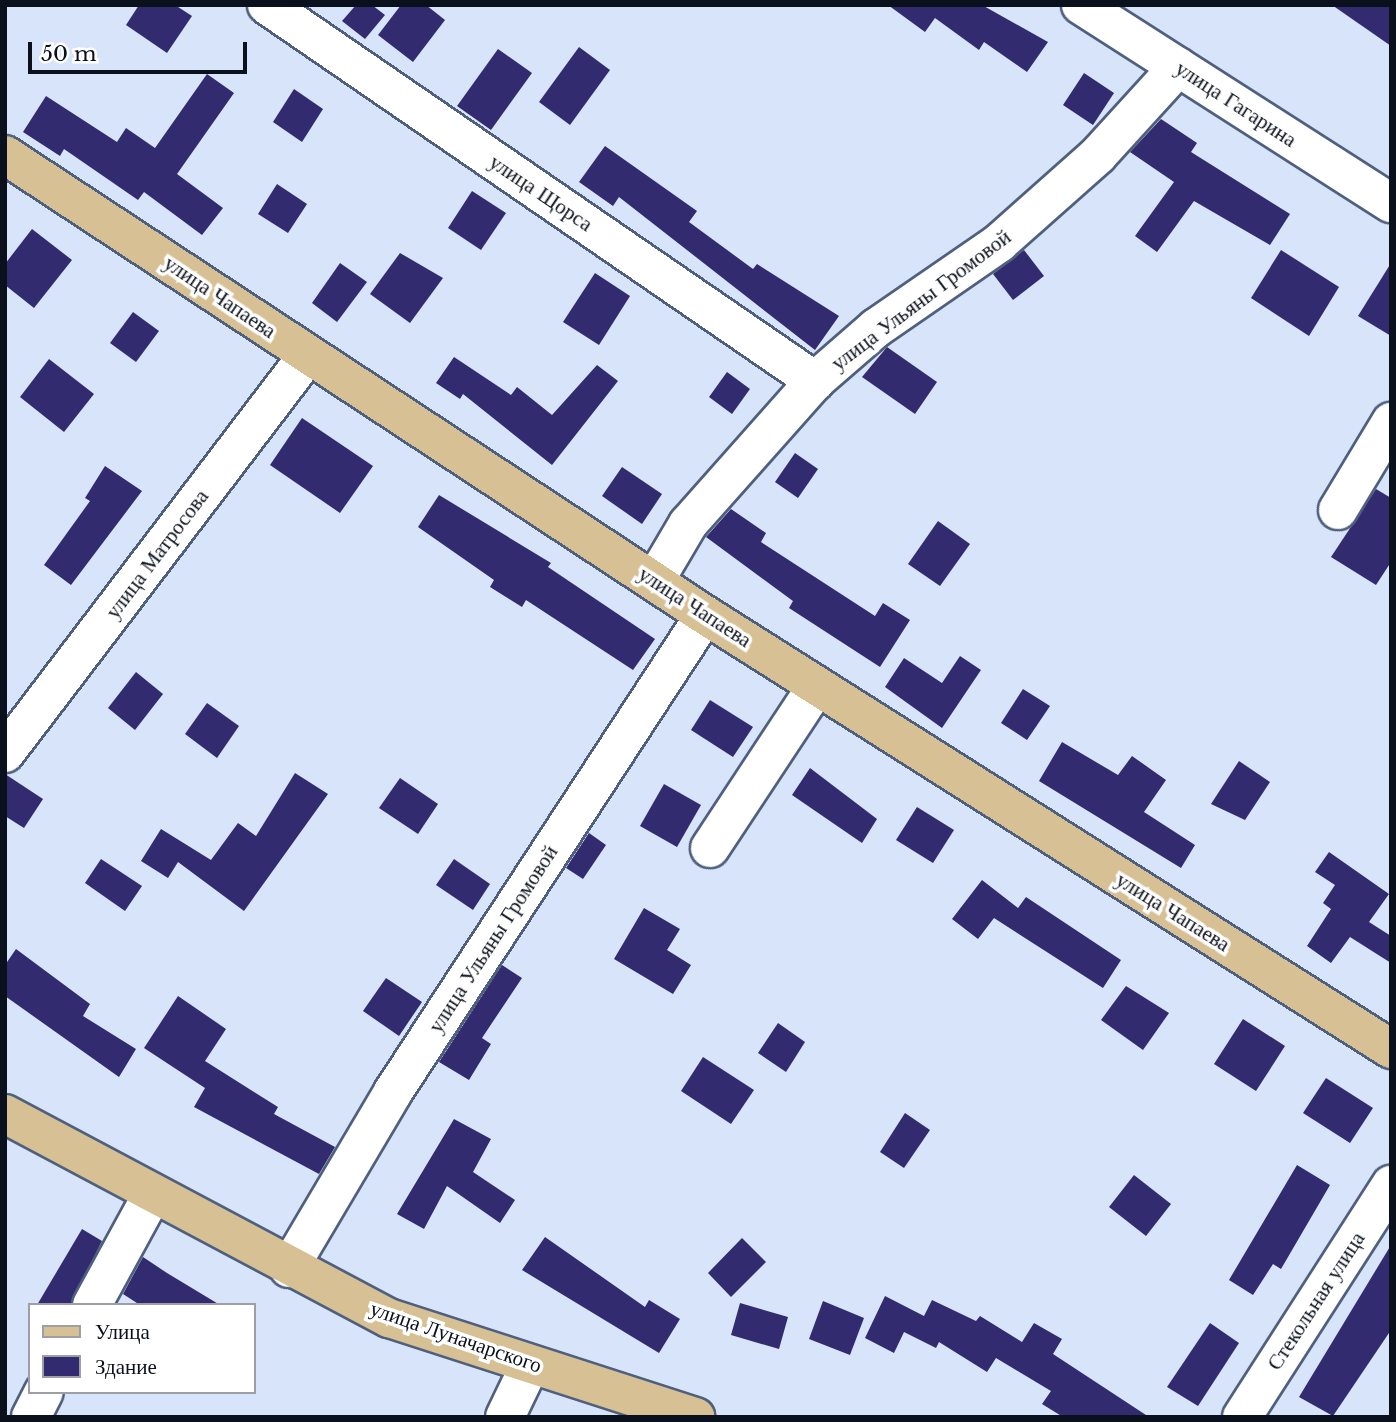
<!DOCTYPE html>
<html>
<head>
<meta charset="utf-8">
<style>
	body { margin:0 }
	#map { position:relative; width:1396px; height:1422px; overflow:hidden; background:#d8e4fa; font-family:"Libre Baskerville",serif }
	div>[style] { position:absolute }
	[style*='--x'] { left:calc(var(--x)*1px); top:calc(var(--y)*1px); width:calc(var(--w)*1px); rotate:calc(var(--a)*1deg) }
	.building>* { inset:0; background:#322b6f }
	.roads { filter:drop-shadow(2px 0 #4f607f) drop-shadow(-2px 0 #4f607f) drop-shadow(0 2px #4f607f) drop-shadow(0 -2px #4f607f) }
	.minor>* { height:38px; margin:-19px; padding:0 19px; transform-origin:19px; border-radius:19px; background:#fff }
	.major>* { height:38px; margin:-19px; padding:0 19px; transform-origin:19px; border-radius:19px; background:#d6c094 }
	span { translate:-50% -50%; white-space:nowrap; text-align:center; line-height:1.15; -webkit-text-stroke:7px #fff; paint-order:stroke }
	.street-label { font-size:21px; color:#0a101c }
	.frame { position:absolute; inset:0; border:7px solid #0a101c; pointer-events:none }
	.legend { position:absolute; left:28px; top:1303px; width:228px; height:91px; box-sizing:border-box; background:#fff; border:2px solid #9d9fa4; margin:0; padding:9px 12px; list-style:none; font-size:21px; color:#0a101c }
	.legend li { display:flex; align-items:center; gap:14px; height:35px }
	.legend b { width:35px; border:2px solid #9d9fa4 }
	.scale { position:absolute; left:28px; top:42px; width:219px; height:32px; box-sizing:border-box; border:4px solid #0a101c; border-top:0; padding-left:9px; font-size:21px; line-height:24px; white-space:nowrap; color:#0a101c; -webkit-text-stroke:5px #fff; paint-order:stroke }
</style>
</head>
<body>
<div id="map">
	<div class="building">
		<i style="clip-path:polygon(139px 5px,175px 5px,192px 16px,167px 53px,126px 25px)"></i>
		<i style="clip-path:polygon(356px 5px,372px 5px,385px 15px,365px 39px,342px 21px)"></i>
		<i style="clip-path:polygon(401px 5px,426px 5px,445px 20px,413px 62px,378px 35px)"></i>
		<i style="clip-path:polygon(888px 5px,982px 5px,1048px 42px,1027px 72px,984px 42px,979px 50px,935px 18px,925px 32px)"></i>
		<i style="clip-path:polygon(1332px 5px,1391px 5px,1391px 46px)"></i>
		<i style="clip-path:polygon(579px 47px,610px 70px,570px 125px,539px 102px)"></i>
		<i style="clip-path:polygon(498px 49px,532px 73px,491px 130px,457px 106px)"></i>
		<i style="clip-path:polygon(1084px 73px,1114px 93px,1093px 125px,1063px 105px)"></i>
		<i style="clip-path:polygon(207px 74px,234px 93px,177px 174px,223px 208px,202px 235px,144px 192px,138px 200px,64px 149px,60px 156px,23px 132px,46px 96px,117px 142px,126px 128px,155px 148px)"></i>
		<i style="clip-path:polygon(294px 89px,323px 109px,302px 142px,273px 122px)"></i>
		<i style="clip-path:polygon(1161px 119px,1197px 143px,1191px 152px,1290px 214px,1270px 245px,1194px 201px,1157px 252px,1135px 236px,1174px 182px,1130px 152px)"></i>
		<i style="clip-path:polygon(605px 146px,697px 211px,689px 222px,753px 269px,757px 264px,839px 316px,815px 350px,619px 197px,613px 206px,579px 182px)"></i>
		<i style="clip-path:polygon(277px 184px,307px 204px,288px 233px,258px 214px)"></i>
		<i style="clip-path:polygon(472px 191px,506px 213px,481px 250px,448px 228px)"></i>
		<i style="clip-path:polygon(32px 229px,72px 260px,34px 308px,5px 285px,5px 264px)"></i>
		<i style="clip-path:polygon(1024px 250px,1044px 276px,1013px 300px,993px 274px)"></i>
		<i style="clip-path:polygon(1281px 250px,1339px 287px,1309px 336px,1251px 298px)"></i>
		<i style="clip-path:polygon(400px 253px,443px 278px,410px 323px,370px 294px)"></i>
		<i style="clip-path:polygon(340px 263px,367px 282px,337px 322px,312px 303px)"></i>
		<i style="clip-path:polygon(1391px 263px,1391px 336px,1358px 316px)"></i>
		<i style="clip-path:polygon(595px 273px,630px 296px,599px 345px,563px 322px)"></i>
		<i style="clip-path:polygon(133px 312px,159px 331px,136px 362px,110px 343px)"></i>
		<i style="clip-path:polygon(887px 347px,937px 382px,915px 414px,862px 377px)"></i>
		<i style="clip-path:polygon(454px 357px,511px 395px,517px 387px,552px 415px,597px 365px,618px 381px,552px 465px,463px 394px,460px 399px,436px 383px)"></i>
		<i style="clip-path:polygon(49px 359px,94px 394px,64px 432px,20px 397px)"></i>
		<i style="clip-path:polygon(727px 372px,750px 389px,732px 414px,709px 397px)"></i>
		<i style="clip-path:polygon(302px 418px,373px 466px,340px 513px,270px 465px)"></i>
		<i style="clip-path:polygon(795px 453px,818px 469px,798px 498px,775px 482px)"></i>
		<i style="clip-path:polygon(105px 466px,142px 491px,71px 585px,44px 565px,90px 501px,85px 498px)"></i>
		<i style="clip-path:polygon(622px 467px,662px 494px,642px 524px,602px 496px)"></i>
		<i style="clip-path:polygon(1376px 489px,1391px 498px,1391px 562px,1376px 585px,1331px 557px)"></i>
		<i style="clip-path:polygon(439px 495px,551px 563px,548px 567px,655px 639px,633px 670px,526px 600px,522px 607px,490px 587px,494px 580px,418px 527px)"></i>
		<i style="clip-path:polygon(731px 509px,766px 533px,761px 542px,875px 616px,883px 603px,910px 620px,880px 667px,789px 608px,793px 601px,706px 537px)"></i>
		<i style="clip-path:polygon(938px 521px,970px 544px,940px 586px,908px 564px)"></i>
		<i style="clip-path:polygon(960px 656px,981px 670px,942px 728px,885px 687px,904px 658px,942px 683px)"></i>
		<i style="clip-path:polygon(136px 672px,163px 694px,135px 730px,108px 708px)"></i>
		<i style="clip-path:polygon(1023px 689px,1050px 706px,1027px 740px,1001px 723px)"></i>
		<i style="clip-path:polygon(710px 700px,753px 727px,733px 757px,691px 730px)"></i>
		<i style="clip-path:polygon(207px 703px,239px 726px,217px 758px,185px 734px)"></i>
		<i style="clip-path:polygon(1062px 742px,1118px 775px,1132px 756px,1166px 780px,1144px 812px,1195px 845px,1181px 868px,1039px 781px)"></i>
		<i style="clip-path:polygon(1239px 761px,1270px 782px,1245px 820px,1211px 804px)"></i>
		<i style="clip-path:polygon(810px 768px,877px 819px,862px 843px,792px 795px)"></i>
		<i style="clip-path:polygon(295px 773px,328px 794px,244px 911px,178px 862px,168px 878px,141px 861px,161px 829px,211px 860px,238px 823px,256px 836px)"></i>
		<i style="clip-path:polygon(5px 774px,43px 799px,24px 828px,5px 816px)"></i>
		<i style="clip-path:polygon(400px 778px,438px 804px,418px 834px,379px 808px)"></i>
		<i style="clip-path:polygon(664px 784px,701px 805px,677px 847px,640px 826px)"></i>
		<i style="clip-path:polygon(917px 807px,954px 830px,933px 863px,896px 840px)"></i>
		<i style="clip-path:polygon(589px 833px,606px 845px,583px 879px,566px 868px)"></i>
		<i style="clip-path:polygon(1329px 852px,1389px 894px,1369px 922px,1391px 936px,1391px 963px,1350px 937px,1331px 963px,1307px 946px,1331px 909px,1323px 903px,1335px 885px,1315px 872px)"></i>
		<i style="clip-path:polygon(101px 859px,142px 886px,125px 911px,85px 883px)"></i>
		<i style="clip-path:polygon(454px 859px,490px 884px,473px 910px,436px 885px)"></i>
		<i style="clip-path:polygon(982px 880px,1018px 908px,1026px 897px,1121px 960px,1103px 988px,994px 918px,978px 939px,952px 919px)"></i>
		<i style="clip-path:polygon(644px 908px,680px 929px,667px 950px,691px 965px,673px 994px,614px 959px)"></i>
		<i style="clip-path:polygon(16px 949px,90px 1004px,83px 1016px,136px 1049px,119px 1077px,5px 996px,5px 965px)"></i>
		<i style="clip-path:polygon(502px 965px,522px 978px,482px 1038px,491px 1044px,469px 1080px,439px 1062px)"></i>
		<i style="clip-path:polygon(386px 978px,422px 1002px,399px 1036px,363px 1011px)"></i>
		<i style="clip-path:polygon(1126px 986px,1169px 1013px,1143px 1050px,1101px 1020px)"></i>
		<i style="clip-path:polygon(178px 996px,226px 1029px,205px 1061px,278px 1107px,274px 1114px,335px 1147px,319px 1174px,194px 1107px,205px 1088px,144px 1048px)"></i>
		<i style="clip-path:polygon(1243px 1019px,1285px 1046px,1256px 1091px,1214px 1064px)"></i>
		<i style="clip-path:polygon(778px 1023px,805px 1042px,786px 1072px,758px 1053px)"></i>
		<i style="clip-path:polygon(703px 1057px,754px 1090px,731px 1124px,681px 1091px)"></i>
		<i style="clip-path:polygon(1326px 1078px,1373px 1108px,1350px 1143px,1303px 1113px)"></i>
		<i style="clip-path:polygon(905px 1113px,930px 1130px,904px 1168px,880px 1152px)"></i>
		<i style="clip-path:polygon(454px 1119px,491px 1139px,473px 1172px,515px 1200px,500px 1223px,447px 1186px,424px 1229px,397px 1214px)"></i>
		<i style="clip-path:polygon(1297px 1165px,1330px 1185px,1281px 1269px,1273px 1264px,1253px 1295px,1229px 1280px)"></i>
		<i style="clip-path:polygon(1134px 1175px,1171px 1204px,1146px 1236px,1109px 1207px)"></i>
		<i style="clip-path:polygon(82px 1229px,102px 1241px,70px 1305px,37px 1305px)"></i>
		<i style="clip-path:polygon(545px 1237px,645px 1307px,649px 1300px,680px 1319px,659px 1353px,522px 1270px)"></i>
		<i style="clip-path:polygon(742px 1238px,766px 1262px,731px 1297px,708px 1273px)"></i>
		<i style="clip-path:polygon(1391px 1245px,1391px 1330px,1333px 1416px,1299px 1397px)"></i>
		<i style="clip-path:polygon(143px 1257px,167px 1273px,220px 1305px,140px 1305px,123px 1294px)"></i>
		<i style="clip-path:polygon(885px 1296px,924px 1316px,932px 1300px,976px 1321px,980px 1316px,1022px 1342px,1034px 1323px,1062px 1339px,1053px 1354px,1149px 1417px,1063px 1417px,1042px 1404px,1051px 1391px,996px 1358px,987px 1372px,939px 1342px,936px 1348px,904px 1332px,894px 1353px,865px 1338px)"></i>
		<i style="clip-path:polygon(823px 1301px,864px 1318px,850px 1355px,809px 1339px)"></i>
		<i style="clip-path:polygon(740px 1303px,788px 1317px,779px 1349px,731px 1335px)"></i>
		<i style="clip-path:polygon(1210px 1323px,1239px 1343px,1198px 1406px,1167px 1387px)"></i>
	</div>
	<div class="roads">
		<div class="minor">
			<i style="--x:267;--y:5;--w:665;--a:34.46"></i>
			<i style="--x:1081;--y:5;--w:368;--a:32.6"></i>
			<i style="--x:1338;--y:510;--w:103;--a:-58.9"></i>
			<i style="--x:655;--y:580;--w:65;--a:-59.5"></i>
			<i style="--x:688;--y:524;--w:191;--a:-48.4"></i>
			<i style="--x:815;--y:381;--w:81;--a:-41"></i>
			<i style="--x:876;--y:328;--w:150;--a:-34.6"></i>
			<i style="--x:999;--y:243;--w:132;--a:-41.6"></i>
			<i style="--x:1098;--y:155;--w:119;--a:-47.7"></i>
			<i style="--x:5;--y:753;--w:500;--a:-52.72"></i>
			<i style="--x:710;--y:848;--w:194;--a:-56.6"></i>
			<i style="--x:289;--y:1268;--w:204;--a:-59.4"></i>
			<i style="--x:393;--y:1092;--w:570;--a:-56.81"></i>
			<i style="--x:92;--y:1305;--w:123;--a:-61.4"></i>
			<i style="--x:31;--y:1417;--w:28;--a:-63"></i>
			<i style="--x:505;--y:1417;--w:58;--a:-64.3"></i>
			<i style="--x:1242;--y:1417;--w:276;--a:-57.3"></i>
		</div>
		<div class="major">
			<i style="--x:5;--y:155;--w:838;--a:33.31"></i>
			<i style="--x:705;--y:615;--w:812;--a:32.32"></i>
			<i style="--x:5;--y:1114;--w:435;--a:28"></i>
			<i style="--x:389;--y:1318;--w:322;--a:17.9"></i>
		</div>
	</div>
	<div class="street-label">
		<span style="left:1236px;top:104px;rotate:33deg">улица Гагарина</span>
		<span style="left:541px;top:193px;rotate:34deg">улица Щорса</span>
		<span style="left:220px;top:297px;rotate:34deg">улица Чапаева</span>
		<span style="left:921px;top:300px;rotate:-37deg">улица Ульяны Громовой</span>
		<span style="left:157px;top:554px;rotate:-53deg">улица Матросова</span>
		<span style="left:695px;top:607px;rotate:33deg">улица Чапаева</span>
		<span style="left:1173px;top:912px;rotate:32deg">улица Чапаева</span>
		<span style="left:493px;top:939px;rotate:-57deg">улица Ульяны Громовой</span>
		<span style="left:1316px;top:1301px;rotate:-57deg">Стекольная улица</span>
		<span style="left:456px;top:1337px;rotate:19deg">улица Луначарского</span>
	</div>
	<div class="frame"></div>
	<ul class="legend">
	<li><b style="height:9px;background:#d6c094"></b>Улица</li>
	<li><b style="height:19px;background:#322b6f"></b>Здание</li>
	</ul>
	<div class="scale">50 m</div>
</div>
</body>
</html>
